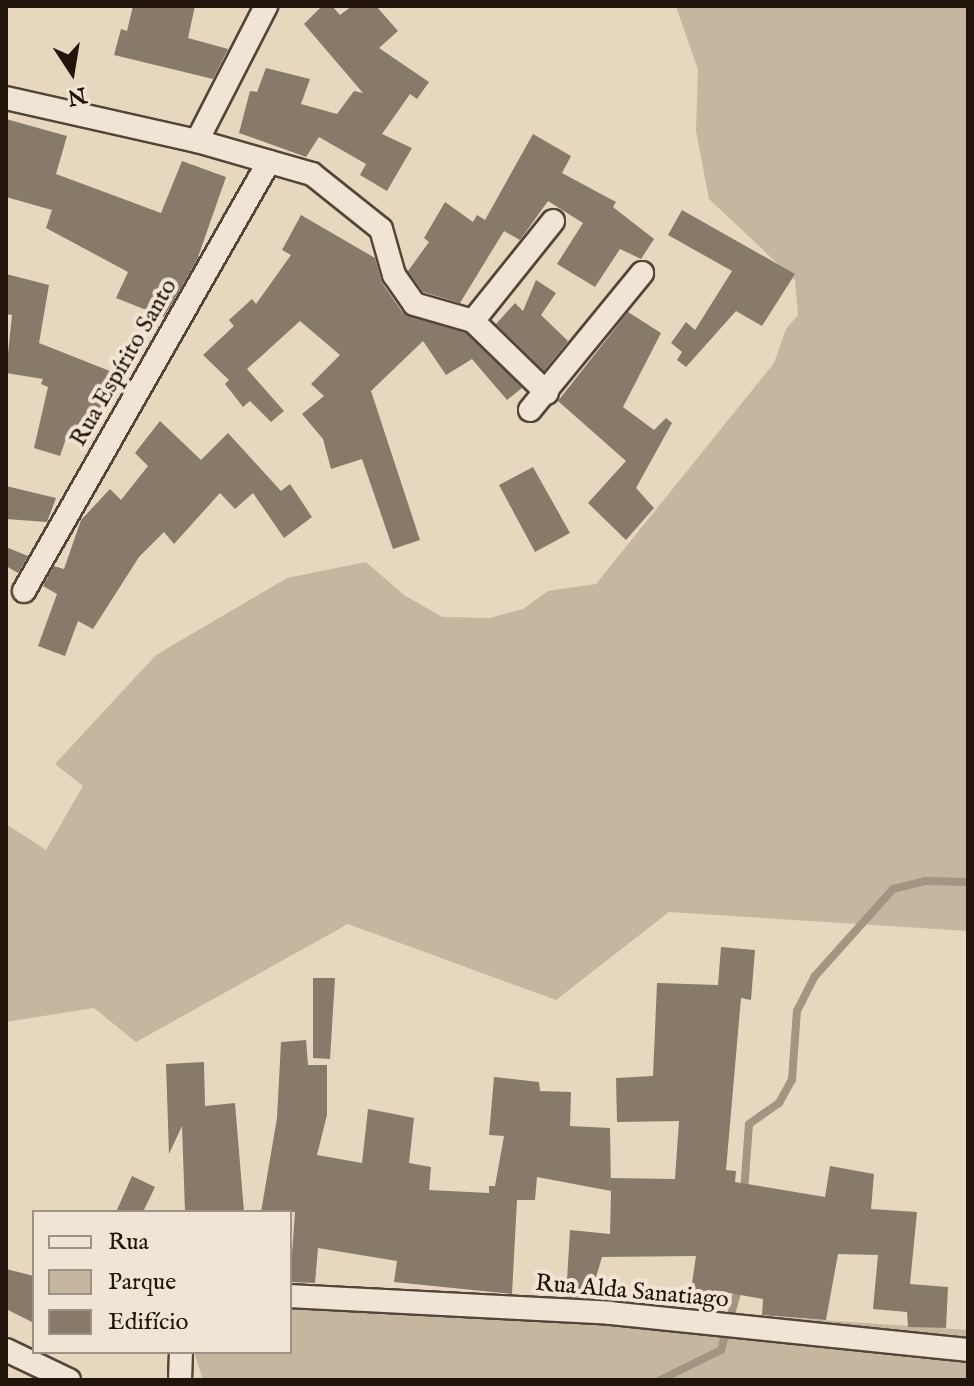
<!DOCTYPE html>
<html>
<head>
<meta charset="utf-8">
<style>
	body { margin:0 }
	#map { position:relative; width:974px; height:1386px; overflow:hidden; background:#e8d7bf; font-family:"IM FELL English",serif }
	div>[style] { position:absolute }
	[style*='--x'] { left:calc(var(--x)*1px); top:calc(var(--y)*1px); width:calc(var(--w)*1px); rotate:calc(var(--a)*1deg) }
	.green>* { inset:0; background:#c6b6a0 }
	.stream>* { height:8px; margin:-4px; padding:0 4px; transform-origin:4px; border-radius:4px; background:#a49582 }
	.building>* { inset:0; background:#887a69 }
	.roads { filter:drop-shadow(2px 0 #534638) drop-shadow(-2px 0 #534638) drop-shadow(0 2px #534638) drop-shadow(0 -2px #534638) }
	.minor>* { height:22px; margin:-11px; padding:0 11px; transform-origin:11px; border-radius:11px; background:#f0e5d5 }
	span { translate:-50% -50%; white-space:nowrap; text-align:center; line-height:1.15; -webkit-text-stroke:8px #f0e5d5; paint-order:stroke }
	.street-label { font-size:24px; color:#21150b }
	.frame { position:absolute; inset:0; border:8px solid #21150b; pointer-events:none }
	.legend { position:absolute; left:32px; top:1210px; width:260px; height:144px; box-sizing:border-box; background:#f0e5d5; border:2px solid #9d9284; margin:0; padding:10px 14px; list-style:none; font-size:24px; color:#21150b }
	.legend li { display:flex; align-items:center; gap:16px; height:40px }
	.legend b { width:40px; border:2px solid #9d9284 }
	.north { position:absolute; left:32px; top:32px; width:80px; height:80px; -webkit-text-stroke:6px #f0e5d5; paint-order:stroke; rotate:168deg; font-size:22px; font-weight:700; line-height:32px; text-align:center; color:#21150b }
	.north::after { content:''; display:block; margin:auto; width:28px; height:36px; background:#21150b; clip-path:polygon(50% 0,100% 100%,50% 72%,0 100%) }
</style>
</head>
<body>
<div id="map">
	<div class="green">
		<i style="clip-path:polygon(676px 6px,968px 6px,968px 931px,669px 912px,556px 1000px,348px 924px,136px 1042px,94px 1008px,6px 1022px,6px 824px,46px 850px,83px 786px,55px 764px,156px 655px,287px 578px,366px 562px,404px 595px,442px 617px,490px 618px,523px 609px,548px 591px,596px 584px,774px 363px,786px 329px,798px 315px,795px 280px,709px 199px,696px 131px,698px 70px)"></i>
		<i style="clip-path:polygon(290px 1284px,968px 1330px,968px 1380px,203px 1380px,194px 1352px,290px 1352px)"></i>
	</div>
	<div class="stream">
		<i style="--x:744;--y:1192;--w:68;--a:-85.8"></i>
		<i style="--x:749;--y:1124;--w:37;--a:-35"></i>
		<i style="--x:779;--y:1103;--w:26;--a:-61"></i>
		<i style="--x:792;--y:1080;--w:69;--a:-85.9"></i>
		<i style="--x:797;--y:1011;--w:39;--a:-63"></i>
		<i style="--x:815;--y:976;--w:117;--a:-48.1"></i>
		<i style="--x:893;--y:889;--w:33;--a:-14"></i>
		<i style="--x:925;--y:881;--w:43;--a:1.3"></i>
		<i style="--x:660;--y:1380;--w:68;--a:-26.2"></i>
		<i style="--x:721;--y:1350;--w:66;--a:-74.3"></i>
	</div>
	<div class="building">
		<i style="clip-path:polygon(133px 6px,195px 6px,188px 38px,228px 49px,213px 79px,114px 55px,121px 29px,127px 31px)"></i>
		<i style="clip-path:polygon(322px 6px,332px 6px,340px 15px,352px 6px,376px 6px,398px 31px,379px 48px,429px 82px,417px 99px,410px 94px,382px 134px,412px 148px,387px 191px,360px 175px,366px 164px,319px 137px,306px 157px,239px 133px,250px 91px,257px 92px,266px 68px,310px 79px,301px 104px,337px 114px,354px 91px,363px 93px,304px 24px)"></i>
		<i style="clip-path:polygon(6px 119px,67px 136px,56px 174px,161px 213px,182px 161px,226px 177px,197px 260px,164px 317px,116px 298px,128px 272px,46px 228px,52px 210px,6px 197px)"></i>
		<i style="clip-path:polygon(533px 134px,571px 156px,562px 173px,616px 202px,613px 207px,654px 239px,641px 259px,620px 249px,595px 287px,557px 264px,583px 223px,548px 201px,520px 240px,504px 231px,460px 303px,423px 292px,408px 271px,429px 242px,424px 238px,445px 202px,473px 222px,477px 215px,485px 220px)"></i>
		<i style="clip-path:polygon(682px 210px,795px 274px,762px 326px,736px 311px,686px 367px,677px 360px,682px 352px,671px 343px,686px 322px,695px 330px,732px 271px,668px 235px)"></i>
		<i style="clip-path:polygon(301px 215px,375px 258px,382px 283px,403px 313px,466px 333px,522px 388px,507px 400px,472px 359px,446px 375px,423px 341px,371px 391px,420px 540px,393px 549px,362px 459px,331px 469px,323px 439px,302px 414px,324px 396px,311px 384px,340px 355px,300px 321px,247px 369px,284px 411px,271px 422px,250px 401px,243px 407px,225px 384px,229px 380px,203px 355px,234px 326px,229px 320px,252px 299px,256px 304px,291px 255px,282px 250px)"></i>
		<i style="clip-path:polygon(6px 274px,49px 285px,39px 343px,115px 373px,92px 437px,68px 433px,60px 456px,34px 448px,48px 387px,41px 384px,43px 379px,6px 373px,12px 315px,6px 314px)"></i>
		<i style="clip-path:polygon(536px 280px,556px 293px,541px 315px,568px 341px,544px 371px,496px 324px,515px 303px,523px 311px)"></i>
		<i style="clip-path:polygon(628px 312px,661px 333px,623px 407px,654px 430px,666px 418px,672px 423px,636px 488px,654px 508px,626px 540px,588px 503px,626px 461px,558px 401px)"></i>
		<i style="clip-path:polygon(160px 421px,201px 460px,228px 433px,281px 491px,290px 484px,312px 517px,284px 538px,253px 493px,235px 509px,220px 493px,174px 544px,164px 532px,139px 557px,93px 629px,78px 621px,65px 656px,38px 646px,57px 594px,43px 586px,54px 566px,64px 569px,81px 520px,110px 489px,121px 500px,148px 466px,135px 453px)"></i>
		<i style="clip-path:polygon(533px 467px,570px 533px,535px 552px,499px 485px)"></i>
		<i style="clip-path:polygon(6px 486px,56px 498px,47px 522px,6px 519px)"></i>
		<i style="clip-path:polygon(6px 547px,28px 556px,18px 573px,6px 566px)"></i>
		<i style="clip-path:polygon(721px 947px,755px 950px,751px 1000px,741px 998px,726px 1170px,736px 1171px,735px 1182px,825px 1197px,830px 1166px,874px 1174px,871px 1209px,917px 1212px,910px 1284px,948px 1287px,946px 1328px,908px 1327px,907px 1312px,873px 1309px,878px 1255px,838px 1254px,826px 1320px,762px 1315px,763px 1299px,718px 1291px,715px 1307px,689px 1304px,696px 1256px,602px 1257px,590px 1298px,566px 1297px,570px 1230px,610px 1234px,611px 1191px,537px 1177px,535px 1200px,517px 1200px,512px 1294px,394px 1282px,397px 1261px,318px 1248px,315px 1283px,290px 1282px,295px 1212px,261px 1212px,277px 1118px,281px 1042px,306px 1040px,308px 1065px,327px 1065px,327px 1115px,317px 1155px,362px 1163px,368px 1109px,389px 1113px,414px 1118px,409px 1163px,431px 1167px,429px 1190px,489px 1193px,489px 1186px,495px 1186px,504px 1136px,489px 1135px,494px 1077px,539px 1082px,540px 1091px,571px 1092px,570px 1126px,610px 1128px,611px 1189px,611px 1178px,675px 1179px,679px 1121px,617px 1122px,616px 1078px,653px 1076px,657px 983px,718px 985px)"></i>
		<i style="clip-path:polygon(313px 978px,335px 978px,330px 1059px,313px 1058px)"></i>
		<i style="clip-path:polygon(204px 1062px,205px 1106px,235px 1103px,244px 1212px,185px 1212px,182px 1126px,169px 1154px,166px 1064px)"></i>
		<i style="clip-path:polygon(132px 1176px,155px 1187px,143px 1212px,116px 1212px)"></i>
		<i style="clip-path:polygon(6px 1269px,34px 1276px,34px 1323px,6px 1309px)"></i>
	</div>
	<div class="roads">
		<div class="minor">
			<i style="--x:6;--y:98;--w:196;--a:12.7"></i>
			<i style="--x:197;--y:141;--w:120;--a:16"></i>
			<i style="--x:312;--y:174;--w:88;--a:38.6"></i>
			<i style="--x:381;--y:229;--w:48;--a:74.2"></i>
			<i style="--x:394;--y:275;--w:35;--a:55"></i>
			<i style="--x:414;--y:304;--w:61;--a:16.1"></i>
			<i style="--x:473;--y:321;--w:103;--a:44.2"></i>
			<i style="--x:197;--y:141;--w:152;--a:-62.9"></i>
			<i style="--x:473;--y:321;--w:128;--a:-51.3"></i>
			<i style="--x:530;--y:410;--w:177;--a:-50.7"></i>
			<i style="--x:24;--y:591;--w:494;--a:-60.3"></i>
			<i style="--x:290;--y:1296;--w:320;--a:3"></i>
			<i style="--x:610;--y:1313;--w:360;--a:5.9"></i>
			<i style="--x:6;--y:1350;--w:70;--a:25.5"></i>
			<i style="--x:180;--y:1380;--w:28;--a:-88"></i>
		</div>
	</div>
	<div class="street-label">
		<span style="left:124px;top:363px;rotate:-60deg">Rua Espírito Santo</span>
		<span style="left:632px;top:1292px;rotate:5deg">Rua Alda Sanatiago</span>
	</div>
	<div class="frame"></div>
	<ul class="legend">
	<li><b style="height:10px;background:#f0e5d5"></b>Rua</li>
	<li><b style="height:22px;background:#c6b6a0"></b>Parque</li>
	<li><b style="height:22px;background:#887a69"></b>Edifício</li>
	</ul>
	<div class="north">N</div>
</div>
</body>
</html>
